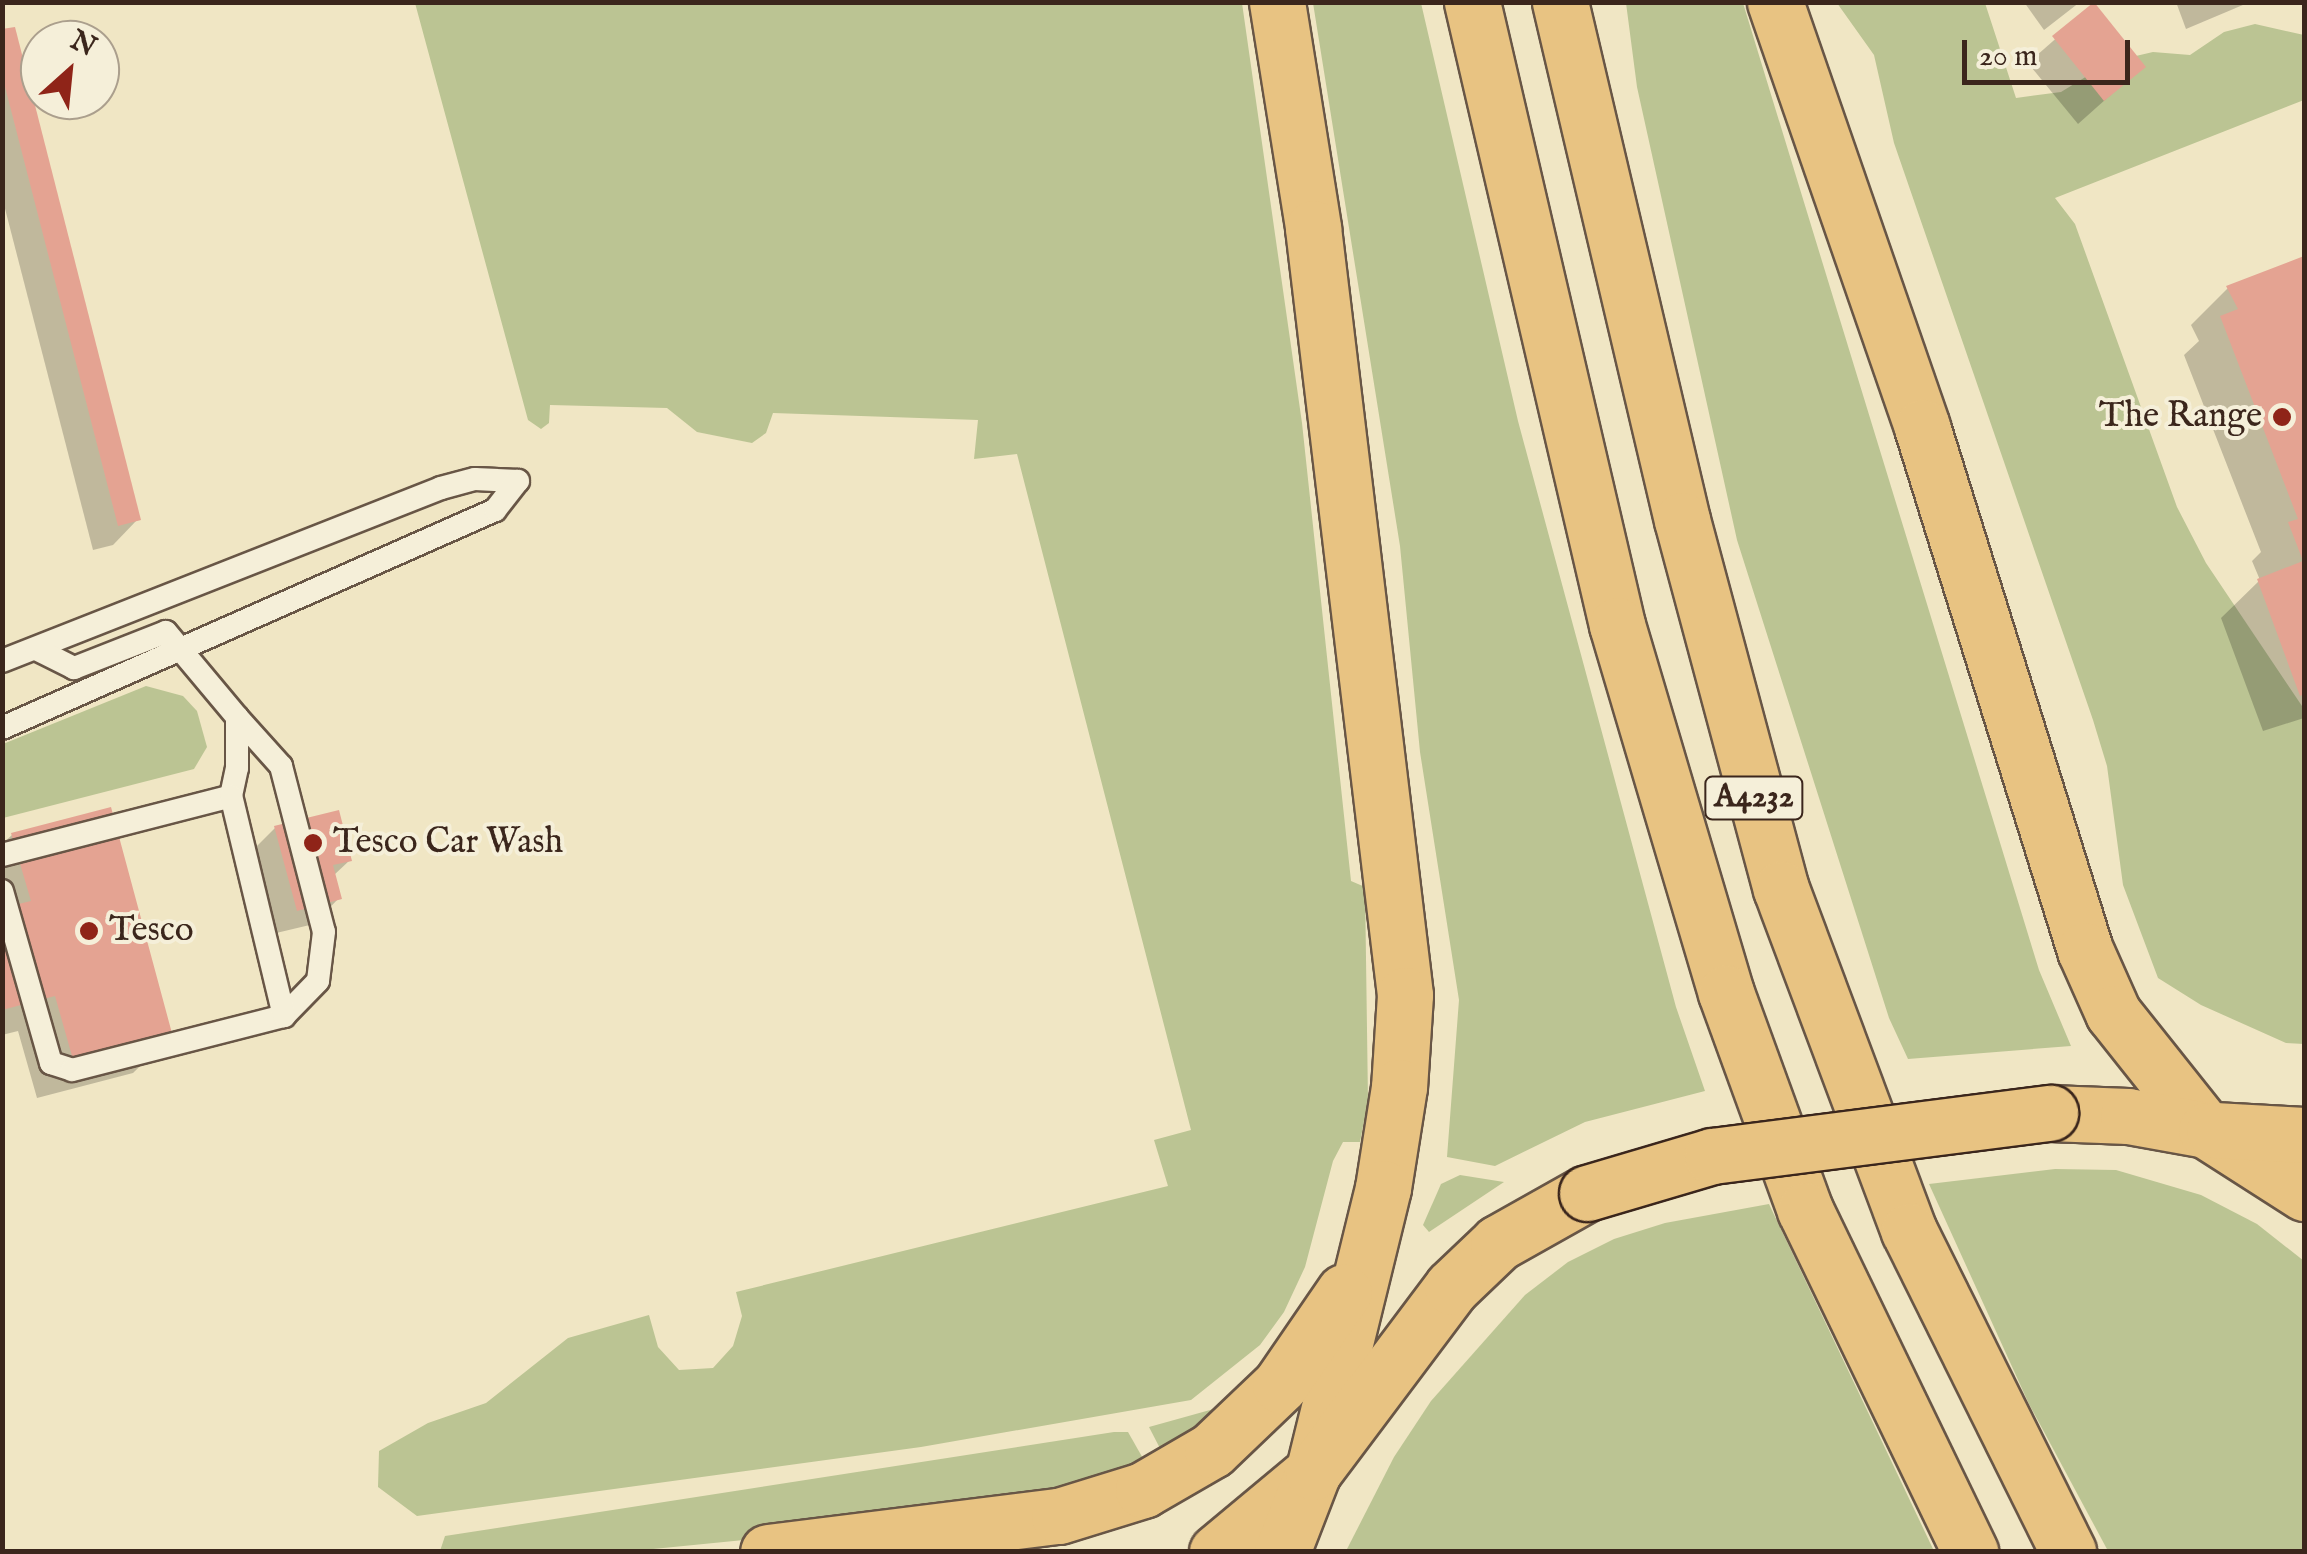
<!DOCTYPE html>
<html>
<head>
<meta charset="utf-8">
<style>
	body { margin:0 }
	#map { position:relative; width:2307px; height:1554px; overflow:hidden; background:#f0e6c4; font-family:"IM FELL English",serif }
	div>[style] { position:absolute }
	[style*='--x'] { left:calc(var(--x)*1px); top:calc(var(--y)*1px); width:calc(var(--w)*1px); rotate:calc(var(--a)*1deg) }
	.green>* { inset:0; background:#bbc493 }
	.shadow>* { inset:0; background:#0003 }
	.building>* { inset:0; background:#e4a392 }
	.roads { filter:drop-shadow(2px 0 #685646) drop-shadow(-2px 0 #685646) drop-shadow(0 2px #685646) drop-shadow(0 -2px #685646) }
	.service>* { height:22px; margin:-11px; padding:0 11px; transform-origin:11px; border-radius:11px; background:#f5efd9 }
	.primary>* { height:55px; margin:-27.5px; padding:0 27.5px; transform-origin:27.5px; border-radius:27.5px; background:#e8c382 }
	.trunk>* { height:55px; margin:-27.5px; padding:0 27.5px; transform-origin:27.5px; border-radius:27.5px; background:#e8c382 }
	.bridges { filter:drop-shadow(2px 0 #3b261c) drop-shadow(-2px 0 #3b261c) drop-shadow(0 2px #3b261c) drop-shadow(0 -2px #3b261c) }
	.trunk-bridge>* { height:55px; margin:-27.5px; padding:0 27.5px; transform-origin:27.5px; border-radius:27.5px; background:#e8c382 }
	.dots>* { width:28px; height:28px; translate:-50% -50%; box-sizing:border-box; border:5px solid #f5efd9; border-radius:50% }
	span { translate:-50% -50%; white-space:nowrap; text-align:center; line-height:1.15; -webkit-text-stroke:8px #f5efd9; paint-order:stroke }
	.shield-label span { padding:2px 8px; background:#f5efd9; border:2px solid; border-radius:8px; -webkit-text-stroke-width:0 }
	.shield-label { font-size:32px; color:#3b261c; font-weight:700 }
	.poi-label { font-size:35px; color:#3b261c }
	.right { translate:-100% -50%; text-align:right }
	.left { translate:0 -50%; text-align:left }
	.frame { position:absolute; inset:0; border:5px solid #3b261c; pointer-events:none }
	.north { position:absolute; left:20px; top:20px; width:100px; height:100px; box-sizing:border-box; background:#f5efd9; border:2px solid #ab9f8d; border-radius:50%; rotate:27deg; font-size:28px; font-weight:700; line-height:40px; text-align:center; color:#3b261c }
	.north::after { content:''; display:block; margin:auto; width:35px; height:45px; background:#8f2418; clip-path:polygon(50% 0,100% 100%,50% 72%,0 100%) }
	.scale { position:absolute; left:1962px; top:40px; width:168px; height:45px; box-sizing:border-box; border:5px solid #3b261c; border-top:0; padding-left:12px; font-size:30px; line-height:35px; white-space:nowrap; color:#3b261c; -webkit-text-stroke:8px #f5efd9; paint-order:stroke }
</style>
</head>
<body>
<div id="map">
	<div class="green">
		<i style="clip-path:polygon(415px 3px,1242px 3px,1302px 423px,1351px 881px,1365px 887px,1368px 1100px,1360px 1142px,1343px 1142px,1333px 1161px,1305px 1267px,1284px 1312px,1260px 1345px,1191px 1400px,921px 1447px,417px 1516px,378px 1487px,379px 1451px,428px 1423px,486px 1403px,568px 1338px,649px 1315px,658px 1347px,679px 1370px,713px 1368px,733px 1346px,742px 1316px,736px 1292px,1168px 1186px,1154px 1140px,1191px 1130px,1017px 454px,974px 459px,978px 420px,773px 413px,766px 433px,752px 443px,697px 432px,667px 408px,550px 405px,549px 423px,541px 429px,528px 420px)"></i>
		<i style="clip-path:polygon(1313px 3px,1421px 3px,1518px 421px,1676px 1007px,1705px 1091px,1585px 1122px,1495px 1166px,1447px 1157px,1459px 1000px,1420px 752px,1400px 546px)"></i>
		<i style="clip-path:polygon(1626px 3px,1743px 3px,2039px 970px,2071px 1046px,1908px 1059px,1889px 1018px,1737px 540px,1637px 87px)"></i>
		<i style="clip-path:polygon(1837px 3px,1985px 3px,2016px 98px,2061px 92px,2110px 62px,2153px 52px,2190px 55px,2224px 32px,2255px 24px,2304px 35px,2304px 100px,2055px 198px,2075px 224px,2177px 507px,2206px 563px,2304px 709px,2304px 1044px,2286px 1043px,2201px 1005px,2158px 978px,2123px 885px,2107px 766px,2093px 720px,1894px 143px,1874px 55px)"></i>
		<i style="clip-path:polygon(146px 686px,183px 696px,197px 711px,207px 747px,194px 769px,3px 818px,3px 744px)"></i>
		<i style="clip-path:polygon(2055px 1169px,2116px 1170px,2201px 1195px,2257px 1224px,2304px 1261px,2304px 1551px,2108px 1551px,2029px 1404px,1929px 1184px)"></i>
		<i style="clip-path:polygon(1460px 1175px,1504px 1182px,1429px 1232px,1423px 1225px,1441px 1184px)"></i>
		<i style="clip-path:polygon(1769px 1204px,1934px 1551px,1346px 1551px,1394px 1457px,1431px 1401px,1525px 1295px,1568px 1262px,1614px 1239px,1665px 1223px)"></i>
		<i style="clip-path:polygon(1228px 1405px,1166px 1460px,1149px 1427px)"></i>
		<i style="clip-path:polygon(1114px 1432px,1128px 1432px,1149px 1469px,1113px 1485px,764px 1538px,623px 1552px,440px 1551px,445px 1536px)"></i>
	</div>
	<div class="shadow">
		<i style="clip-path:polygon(2024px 2px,2080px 2px,2044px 30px)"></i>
		<i style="clip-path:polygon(2176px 2px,2250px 2px,2186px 29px)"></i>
		<i style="clip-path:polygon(2093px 6px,2142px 67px,2078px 124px,2028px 63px)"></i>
		<i style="clip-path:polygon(2px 32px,138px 519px,113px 545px,93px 550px,2px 197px)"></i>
		<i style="clip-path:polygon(2304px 259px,2304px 718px,2263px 731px,2221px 618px,2260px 580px,2252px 561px,2261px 552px,2184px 355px,2199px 341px,2191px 325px,2228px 288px)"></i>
		<i style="clip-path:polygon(275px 828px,350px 860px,333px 876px,339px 898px,314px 924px,272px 934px,250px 853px)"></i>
		<i style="clip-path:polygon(12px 835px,170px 1037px,133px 1073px,37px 1098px,18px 1031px,2px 1035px,2px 844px)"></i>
	</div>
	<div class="building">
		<i style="clip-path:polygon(2094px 2px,2146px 67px,2104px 101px,2052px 36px)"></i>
		<i style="clip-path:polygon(15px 27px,141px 520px,118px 526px,2px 75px,2px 29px)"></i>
		<i style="clip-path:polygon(2304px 256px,2304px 694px,2300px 696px,2257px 579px,2303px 561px,2288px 522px,2298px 519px,2220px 316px,2238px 309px,2226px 286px)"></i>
		<i style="clip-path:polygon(111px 807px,173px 1037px,74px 1063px,55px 996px,2px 1010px,2px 908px,31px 901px,11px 833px)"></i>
		<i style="clip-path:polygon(339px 810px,352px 861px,333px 865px,342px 899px,297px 911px,274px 826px)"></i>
	</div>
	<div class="roads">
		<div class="service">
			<i style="--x:2;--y:661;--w:472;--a:-21.5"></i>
			<i style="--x:441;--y:488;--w:35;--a:-15"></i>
			<i style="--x:475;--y:479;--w:43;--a:2.7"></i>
			<i style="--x:237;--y:717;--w:66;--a:48.1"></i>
			<i style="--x:281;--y:766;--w:171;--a:75.5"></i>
			<i style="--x:324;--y:932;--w:49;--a:97"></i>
			<i style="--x:318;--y:981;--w:49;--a:134.2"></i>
			<i style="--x:2;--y:728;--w:539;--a:-23.85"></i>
			<i style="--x:495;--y:510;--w:37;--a:-52"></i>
			<i style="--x:2;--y:855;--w:236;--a:-14.4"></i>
			<i style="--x:231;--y:796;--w:29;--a:-78"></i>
			<i style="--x:237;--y:768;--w:51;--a:-90"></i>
			<i style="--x:237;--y:717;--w:111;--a:-129.9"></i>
			<i style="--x:166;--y:632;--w:99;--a:158.6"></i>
			<i style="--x:74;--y:668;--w:42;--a:-153.4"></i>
			<i style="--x:2;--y:891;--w:179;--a:74.1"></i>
			<i style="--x:51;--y:1063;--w:22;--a:18"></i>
			<i style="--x:72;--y:1070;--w:219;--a:-14.3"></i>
			<i style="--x:284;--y:1016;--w:226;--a:-103.5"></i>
		</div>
		<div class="primary">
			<i style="--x:1472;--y:2;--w:640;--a:76.9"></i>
			<i style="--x:1617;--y:625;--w:384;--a:73.5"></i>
			<i style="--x:1726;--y:993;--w:231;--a:70"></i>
			<i style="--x:1805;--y:1210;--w:380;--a:64.2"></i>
			<i style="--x:1560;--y:2;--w:532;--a:76.75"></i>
			<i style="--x:1682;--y:520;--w:382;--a:75"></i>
			<i style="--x:1781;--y:889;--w:365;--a:69.5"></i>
			<i style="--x:1909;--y:1231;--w:358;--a:63.6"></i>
			<i style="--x:1217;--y:1552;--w:125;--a:-39.8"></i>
		</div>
		<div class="trunk">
			<i style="--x:1277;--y:2;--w:229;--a:80.9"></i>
			<i style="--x:1313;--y:228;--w:772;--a:83.16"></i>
			<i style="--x:1405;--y:995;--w:92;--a:93.7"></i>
			<i style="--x:1399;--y:1087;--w:102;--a:99"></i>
			<i style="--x:1383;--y:1188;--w:292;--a:103.8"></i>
			<i style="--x:1775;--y:2;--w:450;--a:70.9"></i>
			<i style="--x:1922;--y:427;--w:548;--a:72.69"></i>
			<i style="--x:2085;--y:950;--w:69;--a:66"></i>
			<i style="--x:2113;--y:1013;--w:149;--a:51.5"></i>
			<i style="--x:2050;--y:1113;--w:78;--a:2.2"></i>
			<i style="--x:2128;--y:1116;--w:79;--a:10.2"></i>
			<i style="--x:2206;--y:1130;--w:117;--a:32.7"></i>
			<i style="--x:2214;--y:1130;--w:90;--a:3.2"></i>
			<i style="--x:768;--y:1552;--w:293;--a:-7.1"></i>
			<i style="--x:1059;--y:1516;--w:88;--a:-17.2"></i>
			<i style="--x:1143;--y:1490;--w:80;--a:-30.1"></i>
			<i style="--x:1212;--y:1450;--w:94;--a:-43.7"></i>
			<i style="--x:1280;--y:1385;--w:113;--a:-55.5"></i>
			<i style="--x:1282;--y:1552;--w:86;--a:-68.8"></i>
			<i style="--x:1313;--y:1472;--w:231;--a:-53.1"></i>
			<i style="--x:1452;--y:1287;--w:64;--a:-43.7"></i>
			<i style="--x:1498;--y:1243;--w:102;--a:-29.3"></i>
		</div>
	</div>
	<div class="bridges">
		<div class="trunk-bridge">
			<i style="--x:1587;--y:1193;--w:130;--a:-16.5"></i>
			<i style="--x:1712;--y:1156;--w:341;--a:-7.3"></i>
		</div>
	</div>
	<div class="dots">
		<i style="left:2282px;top:417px;background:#8f2418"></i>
		<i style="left:313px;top:843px;background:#8f2418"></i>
		<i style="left:89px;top:931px;background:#8f2418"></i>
	</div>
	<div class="shield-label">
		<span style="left:1754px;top:798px">A4232</span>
	</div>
	<div class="poi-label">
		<span class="right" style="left:2262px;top:417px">The Range</span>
		<span class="left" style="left:333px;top:843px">Tesco Car Wash</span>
		<span class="left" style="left:109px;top:931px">Tesco</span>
	</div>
	<div class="frame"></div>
	<div class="north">N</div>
	<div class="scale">20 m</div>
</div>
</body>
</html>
